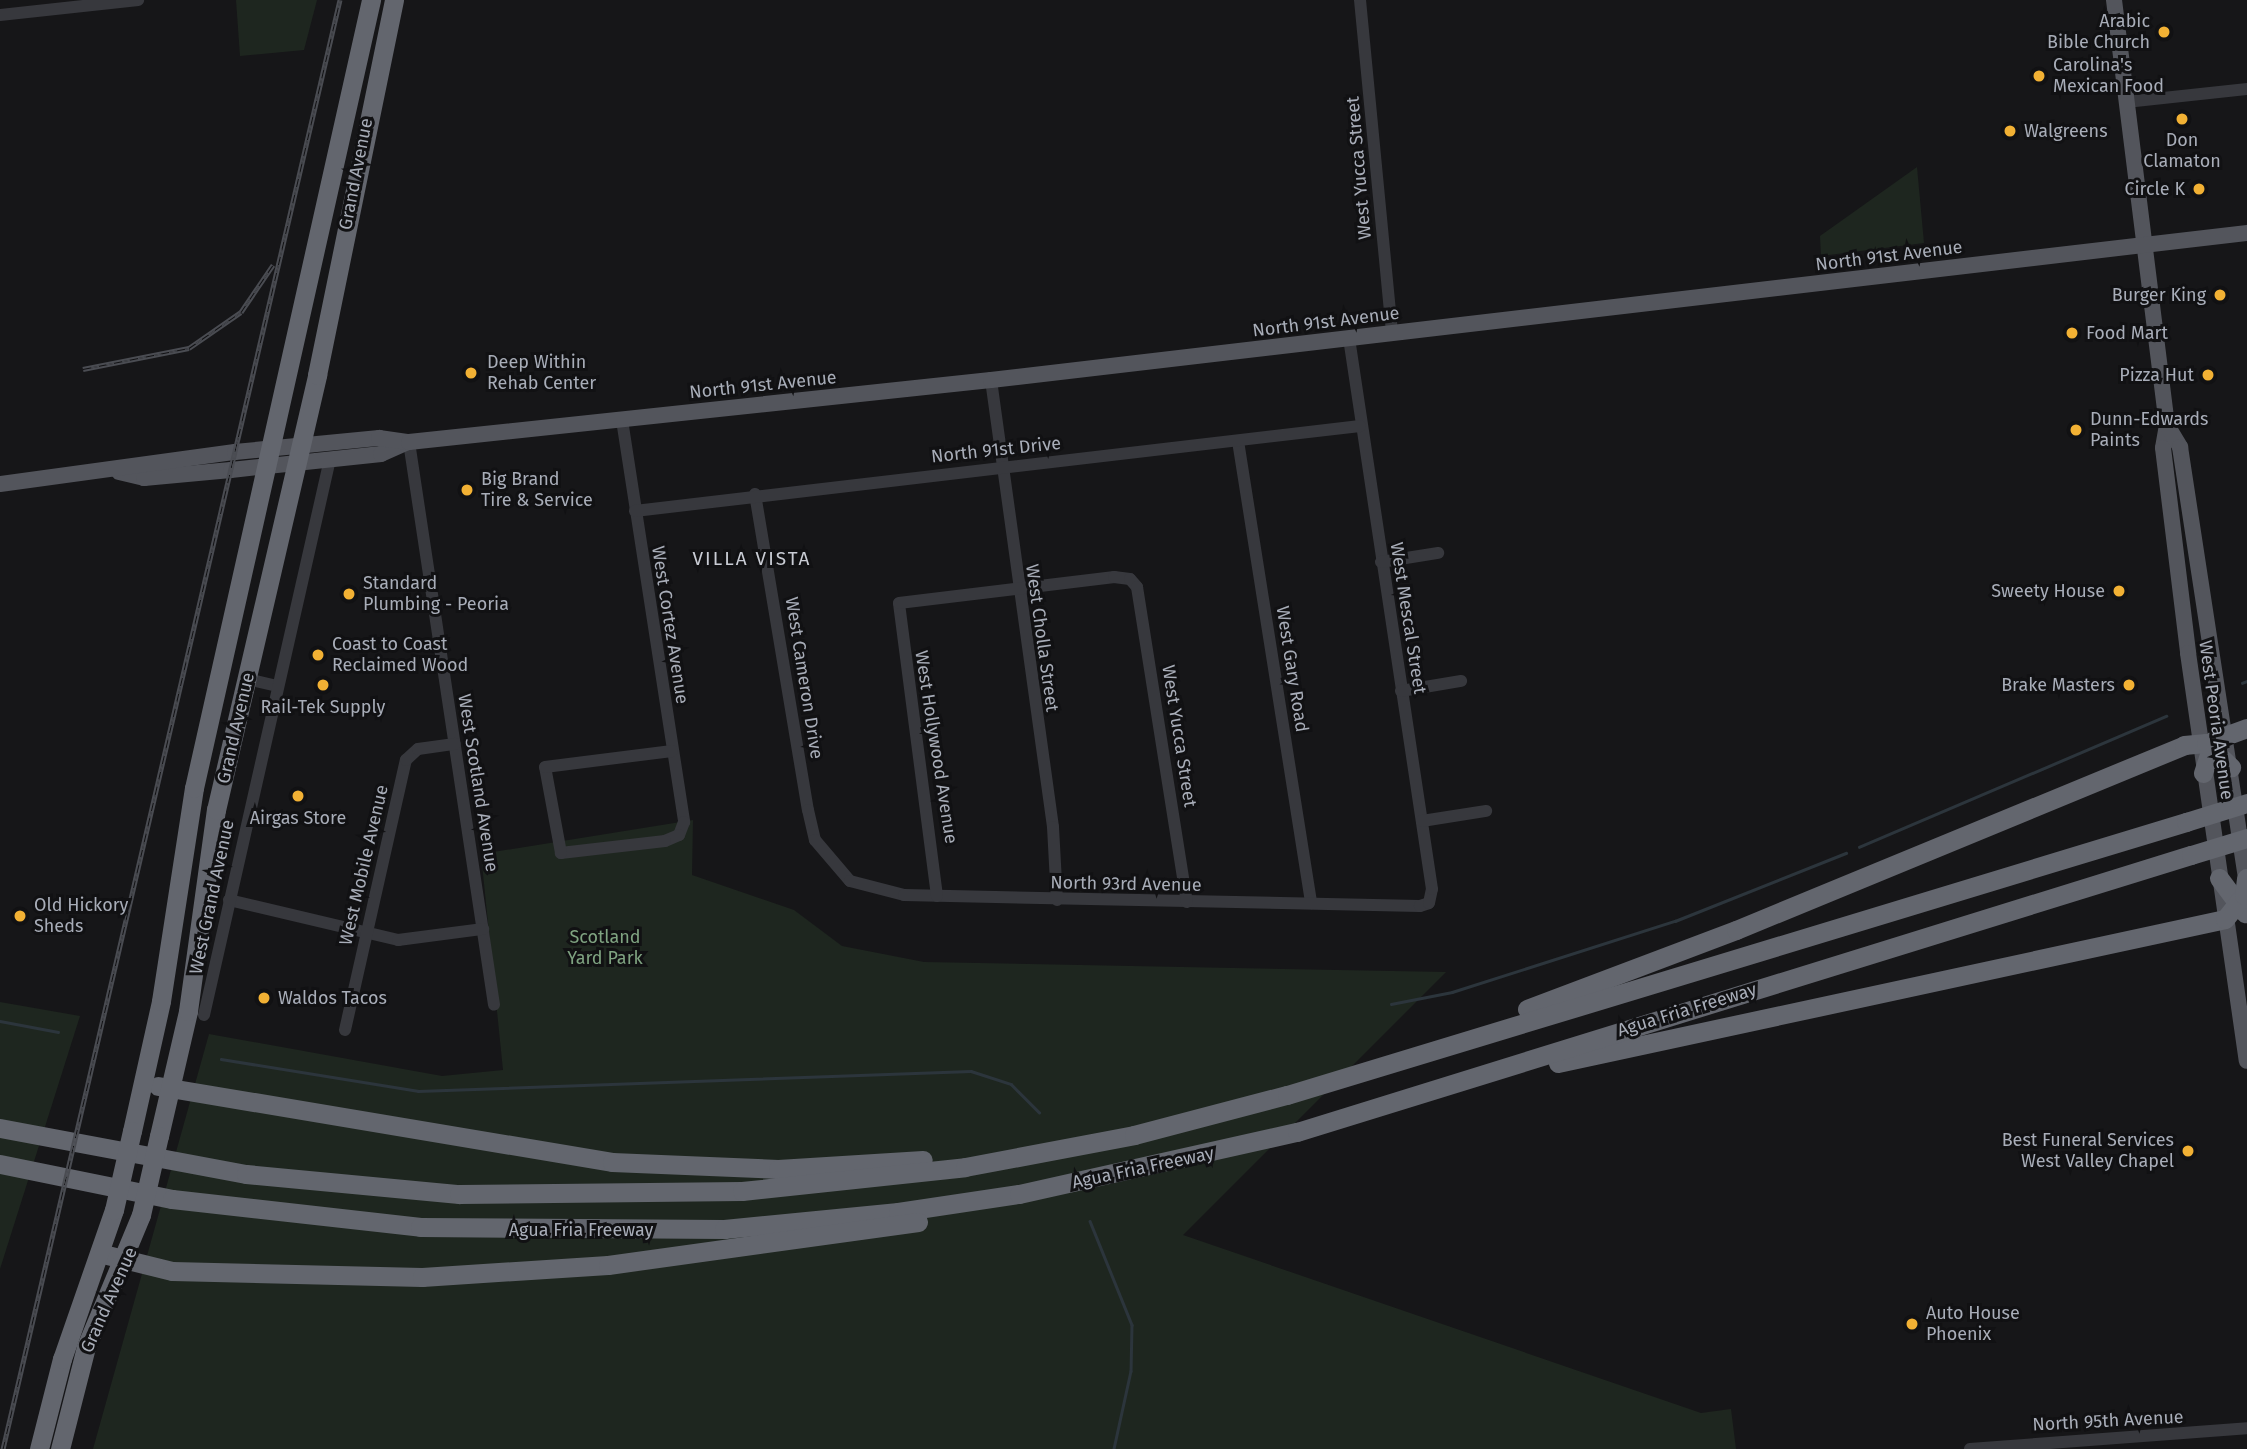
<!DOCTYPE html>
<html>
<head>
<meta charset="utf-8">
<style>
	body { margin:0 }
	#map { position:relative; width:2247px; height:1449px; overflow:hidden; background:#161618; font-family:"Fira Sans",sans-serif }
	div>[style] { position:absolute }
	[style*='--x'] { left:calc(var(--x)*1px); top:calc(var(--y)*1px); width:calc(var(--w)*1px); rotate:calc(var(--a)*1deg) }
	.green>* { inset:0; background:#1e261f }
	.stream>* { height:2.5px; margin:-1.25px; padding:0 1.25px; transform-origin:1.25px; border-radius:1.25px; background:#2c353c }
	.minor>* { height:12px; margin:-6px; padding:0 6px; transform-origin:6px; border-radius:6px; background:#37383d }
	.major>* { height:16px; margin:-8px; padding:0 8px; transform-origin:8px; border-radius:8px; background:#53555c }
	.highway>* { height:19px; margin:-9.5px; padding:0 9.5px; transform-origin:9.5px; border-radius:9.5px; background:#63666e }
	.rail>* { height:5px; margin-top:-2.5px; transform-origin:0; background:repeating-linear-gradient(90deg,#111113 0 8px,#4a4c52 0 16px); box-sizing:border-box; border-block:2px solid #4a4c52 }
	.highway-bridge>* { height:19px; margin:-9.5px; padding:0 9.5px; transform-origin:9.5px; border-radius:9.5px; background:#63666e }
	.dots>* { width:19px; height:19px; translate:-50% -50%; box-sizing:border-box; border:4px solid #111113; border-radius:50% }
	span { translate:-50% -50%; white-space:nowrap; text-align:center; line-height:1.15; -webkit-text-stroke:6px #111113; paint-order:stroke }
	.poi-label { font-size:18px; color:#a8adb8 }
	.right { translate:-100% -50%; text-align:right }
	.left { translate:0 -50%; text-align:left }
	.street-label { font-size:18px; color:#a8adb8 }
	.park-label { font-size:18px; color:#7fa381 }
	.neighbourhood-label { font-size:19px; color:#c9ccd4; letter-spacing:2px }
</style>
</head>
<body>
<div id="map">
	<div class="green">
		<i style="clip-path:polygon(317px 0,304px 50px,240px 56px,236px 0)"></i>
		<i style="clip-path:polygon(1917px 167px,1924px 243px,1821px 256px,1820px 236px)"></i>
		<i style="clip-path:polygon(693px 820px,692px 875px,794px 910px,842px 946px,924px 962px,1446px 972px,1183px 1235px,1701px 1413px,1731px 1409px,1736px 1449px,93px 1449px,209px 1034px,442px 1076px,503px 1070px,481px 854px)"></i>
		<i style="clip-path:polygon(0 1002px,80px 1016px,0 1269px)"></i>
	</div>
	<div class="stream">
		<i style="--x:2242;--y:683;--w:5;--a:-22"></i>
		<i style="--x:1859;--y:847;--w:334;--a:-23.1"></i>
		<i style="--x:1391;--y:1004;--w:62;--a:-11.1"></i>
		<i style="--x:1452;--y:992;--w:234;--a:-17.7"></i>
		<i style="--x:1675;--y:921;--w:184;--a:-21.7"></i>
		<i style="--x:0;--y:1021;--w:59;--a:10.7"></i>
		<i style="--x:221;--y:1059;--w:200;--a:9.2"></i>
		<i style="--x:418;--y:1091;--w:553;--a:-2.07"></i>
		<i style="--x:971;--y:1071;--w:42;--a:18"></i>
		<i style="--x:1011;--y:1084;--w:40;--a:45"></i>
		<i style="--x:1090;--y:1221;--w:112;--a:68"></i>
		<i style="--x:1132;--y:1325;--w:46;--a:91.2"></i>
		<i style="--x:1131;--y:1371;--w:80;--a:102.3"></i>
	</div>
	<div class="minor">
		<i style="--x:1360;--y:0;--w:335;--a:84.5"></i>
		<i style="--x:0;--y:15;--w:139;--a:-6.2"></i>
		<i style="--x:2126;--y:102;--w:122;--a:-6.1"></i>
		<i style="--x:991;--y:380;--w:451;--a:82.1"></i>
		<i style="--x:1053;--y:827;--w:73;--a:86.9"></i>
		<i style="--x:622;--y:420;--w:407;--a:81.2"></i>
		<i style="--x:684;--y:822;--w:14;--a:111"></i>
		<i style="--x:679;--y:835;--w:15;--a:157"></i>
		<i style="--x:665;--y:841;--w:105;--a:173.4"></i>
		<i style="--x:561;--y:853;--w:87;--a:-100.5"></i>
		<i style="--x:545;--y:767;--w:128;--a:-7.2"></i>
		<i style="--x:1238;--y:441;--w:468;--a:81"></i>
		<i style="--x:409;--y:442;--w:569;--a:81.41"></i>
		<i style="--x:755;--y:494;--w:320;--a:80.5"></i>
		<i style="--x:808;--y:810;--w:31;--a:77"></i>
		<i style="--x:815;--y:840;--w:54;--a:49.5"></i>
		<i style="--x:850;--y:881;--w:56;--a:14.5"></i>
		<i style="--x:904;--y:895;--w:516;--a:1.22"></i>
		<i style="--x:1420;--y:906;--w:9;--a:-18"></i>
		<i style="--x:1429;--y:903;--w:14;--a:-78"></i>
		<i style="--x:1432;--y:889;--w:557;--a:-98.57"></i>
		<i style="--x:635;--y:511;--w:730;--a:-6.69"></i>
		<i style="--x:1381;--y:562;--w:58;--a:-9"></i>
		<i style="--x:247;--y:679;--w:31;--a:13"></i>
		<i style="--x:1401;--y:691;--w:61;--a:-9.5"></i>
		<i style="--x:1422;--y:821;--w:65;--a:-8.9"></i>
		<i style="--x:937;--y:896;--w:295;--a:-97.4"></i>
		<i style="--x:899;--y:603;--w:217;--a:-6.9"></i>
		<i style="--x:1114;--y:577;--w:16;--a:7"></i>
		<i style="--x:1130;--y:579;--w:11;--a:49"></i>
		<i style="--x:1137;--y:587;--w:319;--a:81"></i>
		<i style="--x:229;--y:900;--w:174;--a:13.3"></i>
		<i style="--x:398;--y:940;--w:86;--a:-7.4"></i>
		<i style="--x:204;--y:1015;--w:570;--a:-77.23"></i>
		<i style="--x:345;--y:1030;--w:277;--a:-77.3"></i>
		<i style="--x:406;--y:760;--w:16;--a:-43"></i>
		<i style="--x:418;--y:749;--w:37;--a:-8"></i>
		<i style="--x:1970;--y:1449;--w:278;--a:-4.3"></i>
	</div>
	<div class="major">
		<i style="--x:2114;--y:0;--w:428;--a:82.9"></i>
		<i style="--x:2167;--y:425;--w:23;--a:100"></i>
		<i style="--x:2163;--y:448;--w:207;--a:83"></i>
		<i style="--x:2188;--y:653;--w:412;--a:81.8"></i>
		<i style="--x:2167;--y:425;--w:26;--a:59"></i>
		<i style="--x:2180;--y:447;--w:442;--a:81.3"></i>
		<i style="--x:119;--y:472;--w:26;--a:13"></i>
		<i style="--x:144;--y:478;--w:87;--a:-5.3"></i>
		<i style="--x:231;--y:470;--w:151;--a:-6.1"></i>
		<i style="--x:381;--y:454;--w:27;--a:-24"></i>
		<i style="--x:0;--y:484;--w:237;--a:-7.8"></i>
		<i style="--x:235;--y:452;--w:145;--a:-5.6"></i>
		<i style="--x:379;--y:438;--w:30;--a:8"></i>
		<i style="--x:409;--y:442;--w:585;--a:-6.08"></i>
		<i style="--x:991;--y:380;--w:1265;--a:-6.68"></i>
	</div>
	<div class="highway">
		<i style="--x:2203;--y:773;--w:35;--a:-72"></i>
		<i style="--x:2214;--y:740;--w:35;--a:-20"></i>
		<i style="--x:2219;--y:878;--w:44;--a:53.4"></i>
		<i style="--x:1527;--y:1009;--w:223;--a:-20.7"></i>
		<i style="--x:1736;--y:930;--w:485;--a:-22.4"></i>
		<i style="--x:2184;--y:745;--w:22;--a:-5"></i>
		<i style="--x:2206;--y:743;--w:35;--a:44"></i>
		<i style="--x:1558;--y:1063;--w:682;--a:-12.18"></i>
		<i style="--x:2225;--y:919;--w:31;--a:-52"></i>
		<i style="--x:2244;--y:895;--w:17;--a:-83"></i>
		<i style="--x:158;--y:1086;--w:460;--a:9.5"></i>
		<i style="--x:612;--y:1162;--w:166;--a:2.4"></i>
		<i style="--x:778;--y:1169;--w:145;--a:-3.6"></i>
		<i style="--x:0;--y:1128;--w:250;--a:10.6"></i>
		<i style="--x:246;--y:1174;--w:214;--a:5.4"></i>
		<i style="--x:459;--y:1194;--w:283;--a:-0.6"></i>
		<i style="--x:742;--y:1191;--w:224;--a:-6.1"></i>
		<i style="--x:965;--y:1167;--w:172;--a:-10.7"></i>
		<i style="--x:1134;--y:1135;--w:158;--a:-14.7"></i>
		<i style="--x:1287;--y:1095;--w:940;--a:-16.89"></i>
		<i style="--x:132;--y:1131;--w:133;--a:-77.4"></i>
		<i style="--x:161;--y:1001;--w:216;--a:-81.2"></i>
		<i style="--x:194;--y:788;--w:808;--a:-77.34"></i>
		<i style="--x:159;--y:1136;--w:128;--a:-76.9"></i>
		<i style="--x:188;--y:1011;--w:203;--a:-82.1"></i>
		<i style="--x:216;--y:810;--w:447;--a:-76.9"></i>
		<i style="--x:317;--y:375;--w:383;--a:-78.4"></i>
		<i style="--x:0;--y:1164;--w:176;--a:11.5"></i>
		<i style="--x:172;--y:1199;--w:250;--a:6.4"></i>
		<i style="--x:420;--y:1227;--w:304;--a:0.4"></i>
		<i style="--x:724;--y:1229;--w:175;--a:-5.6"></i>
		<i style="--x:898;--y:1212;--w:122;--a:-8.5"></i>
		<i style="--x:1019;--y:1194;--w:285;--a:-12.6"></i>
		<i style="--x:1297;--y:1132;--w:936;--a:-17.22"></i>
		<i style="--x:103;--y:1254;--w:71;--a:13.8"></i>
		<i style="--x:172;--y:1271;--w:250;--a:1.4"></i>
		<i style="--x:422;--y:1277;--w:186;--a:-3.7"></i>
		<i style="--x:608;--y:1265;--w:313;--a:-7.9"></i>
		<i style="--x:39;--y:1449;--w:93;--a:-75.7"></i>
		<i style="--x:62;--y:1359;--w:158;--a:-70.8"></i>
		<i style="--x:60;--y:1449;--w:105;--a:-75.7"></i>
		<i style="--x:86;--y:1347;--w:143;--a:-67.4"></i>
	</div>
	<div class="rail">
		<i style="--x:83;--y:369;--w:108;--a:-11.2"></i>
		<i style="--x:189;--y:348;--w:63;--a:-34.7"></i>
		<i style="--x:241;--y:312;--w:57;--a:-55.8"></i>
		<i style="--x:3;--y:1449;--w:1488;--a:-76.91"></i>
	</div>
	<div class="highway-bridge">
		<i style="--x:2186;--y:822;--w:64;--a:-17.3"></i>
		<i style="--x:2191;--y:855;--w:59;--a:-16.9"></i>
		<i style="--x:114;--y:1210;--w:81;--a:-77.2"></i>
		<i style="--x:141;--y:1215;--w:81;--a:-77.2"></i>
	</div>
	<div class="dots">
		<i style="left:2164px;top:32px;background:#f2b134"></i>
		<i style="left:2039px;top:76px;background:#f2b134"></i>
		<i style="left:2182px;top:119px;background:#f2b134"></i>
		<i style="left:2010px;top:131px;background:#f2b134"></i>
		<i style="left:2199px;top:189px;background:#f2b134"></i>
		<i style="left:2220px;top:295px;background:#f2b134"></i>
		<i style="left:2072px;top:333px;background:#f2b134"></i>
		<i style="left:471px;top:373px;background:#f2b134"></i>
		<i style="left:2208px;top:375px;background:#f2b134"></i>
		<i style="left:2076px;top:430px;background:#f2b134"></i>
		<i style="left:467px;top:490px;background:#f2b134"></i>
		<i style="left:2119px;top:591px;background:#f2b134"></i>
		<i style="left:349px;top:594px;background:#f2b134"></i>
		<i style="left:318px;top:655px;background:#f2b134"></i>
		<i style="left:323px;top:685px;background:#f2b134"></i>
		<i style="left:2129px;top:685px;background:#f2b134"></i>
		<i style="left:298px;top:796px;background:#f2b134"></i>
		<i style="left:20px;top:916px;background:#f2b134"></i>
		<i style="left:264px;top:998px;background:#f2b134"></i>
		<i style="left:2188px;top:1151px;background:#f2b134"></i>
		<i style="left:1912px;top:1324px;background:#f2b134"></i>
	</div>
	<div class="poi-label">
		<span class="right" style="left:2150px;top:32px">Arabic<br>Bible Church</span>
		<span class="left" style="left:2053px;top:76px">Carolina's<br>Mexican Food</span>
		<span class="left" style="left:2024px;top:131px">Walgreens</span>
		<span style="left:2182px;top:151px">Don<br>Clamaton</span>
		<span class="right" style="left:2185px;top:189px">Circle K</span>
		<span class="right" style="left:2206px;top:295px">Burger King</span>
		<span class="left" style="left:2086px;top:333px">Food Mart</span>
		<span class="left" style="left:487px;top:373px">Deep Within<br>Rehab Center</span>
		<span class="right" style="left:2194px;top:375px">Pizza Hut</span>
		<span class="left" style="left:2090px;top:430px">Dunn-Edwards<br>Paints</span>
		<span class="left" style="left:481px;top:490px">Big Brand<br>Tire &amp; Service</span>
		<span class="left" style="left:363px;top:594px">Standard<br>Plumbing - Peoria</span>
		<span class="right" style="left:2105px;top:591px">Sweety House</span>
		<span class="left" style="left:332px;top:655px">Coast to Coast<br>Reclaimed Wood</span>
		<span class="right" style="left:2115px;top:685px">Brake Masters</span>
		<span style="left:323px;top:707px">Rail-Tek Supply</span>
		<span style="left:298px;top:818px">Airgas Store</span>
		<span class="left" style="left:34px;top:916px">Old Hickory<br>Sheds</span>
		<span class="left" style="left:278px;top:998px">Waldos Tacos</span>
		<span class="right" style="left:2174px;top:1151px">Best Funeral Services<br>West Valley Chapel</span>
		<span class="left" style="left:1926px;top:1324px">Auto House<br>Phoenix</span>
	</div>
	<div class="street-label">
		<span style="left:1359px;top:168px;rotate:-95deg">West Yucca Street</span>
		<span style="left:356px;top:174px;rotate:-79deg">Grand Avenue</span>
		<span style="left:1889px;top:256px;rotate:-7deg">North 91st Avenue</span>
		<span style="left:1326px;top:322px;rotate:-7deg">North 91st Avenue</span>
		<span style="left:763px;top:385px;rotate:-6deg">North 91st Avenue</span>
		<span style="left:996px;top:450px;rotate:-6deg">North 91st Drive</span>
		<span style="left:1408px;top:618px;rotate:81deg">West Mescal Street</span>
		<span style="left:670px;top:625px;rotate:81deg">West Cortez Avenue</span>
		<span style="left:1042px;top:638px;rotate:82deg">West Cholla Street</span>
		<span style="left:1292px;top:669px;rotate:81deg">West Gary Road</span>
		<span style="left:804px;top:678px;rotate:81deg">West Cameron Drive</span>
		<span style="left:2216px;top:720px;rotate:82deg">West Peoria Avenue</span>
		<span style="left:236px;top:728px;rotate:-77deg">Grand Avenue</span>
		<span style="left:1179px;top:736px;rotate:81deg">West Yucca Street</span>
		<span style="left:936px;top:747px;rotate:81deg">West Hollywood Avenue</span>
		<span style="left:478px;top:783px;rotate:81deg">West Scotland Avenue</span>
		<span style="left:364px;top:865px;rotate:-77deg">West Mobile Avenue</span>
		<span style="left:1126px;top:884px;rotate:1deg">North 93rd Avenue</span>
		<span style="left:212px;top:897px;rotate:-78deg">West Grand Avenue</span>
		<span style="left:1687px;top:1010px;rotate:-17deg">Agua Fria Freeway</span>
		<span style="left:1143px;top:1168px;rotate:-12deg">Agua Fria Freeway</span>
		<span style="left:581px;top:1230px">Agua Fria Freeway</span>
		<span style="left:109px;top:1300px;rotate:-66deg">Grand Avenue</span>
		<span style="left:2108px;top:1421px;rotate:-3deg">North 95th Avenue</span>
	</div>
	<div class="park-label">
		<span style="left:605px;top:948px">Scotland<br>Yard Park</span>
	</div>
	<div class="neighbourhood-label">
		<span style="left:752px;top:559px">VILLA VISTA</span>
	</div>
</div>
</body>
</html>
